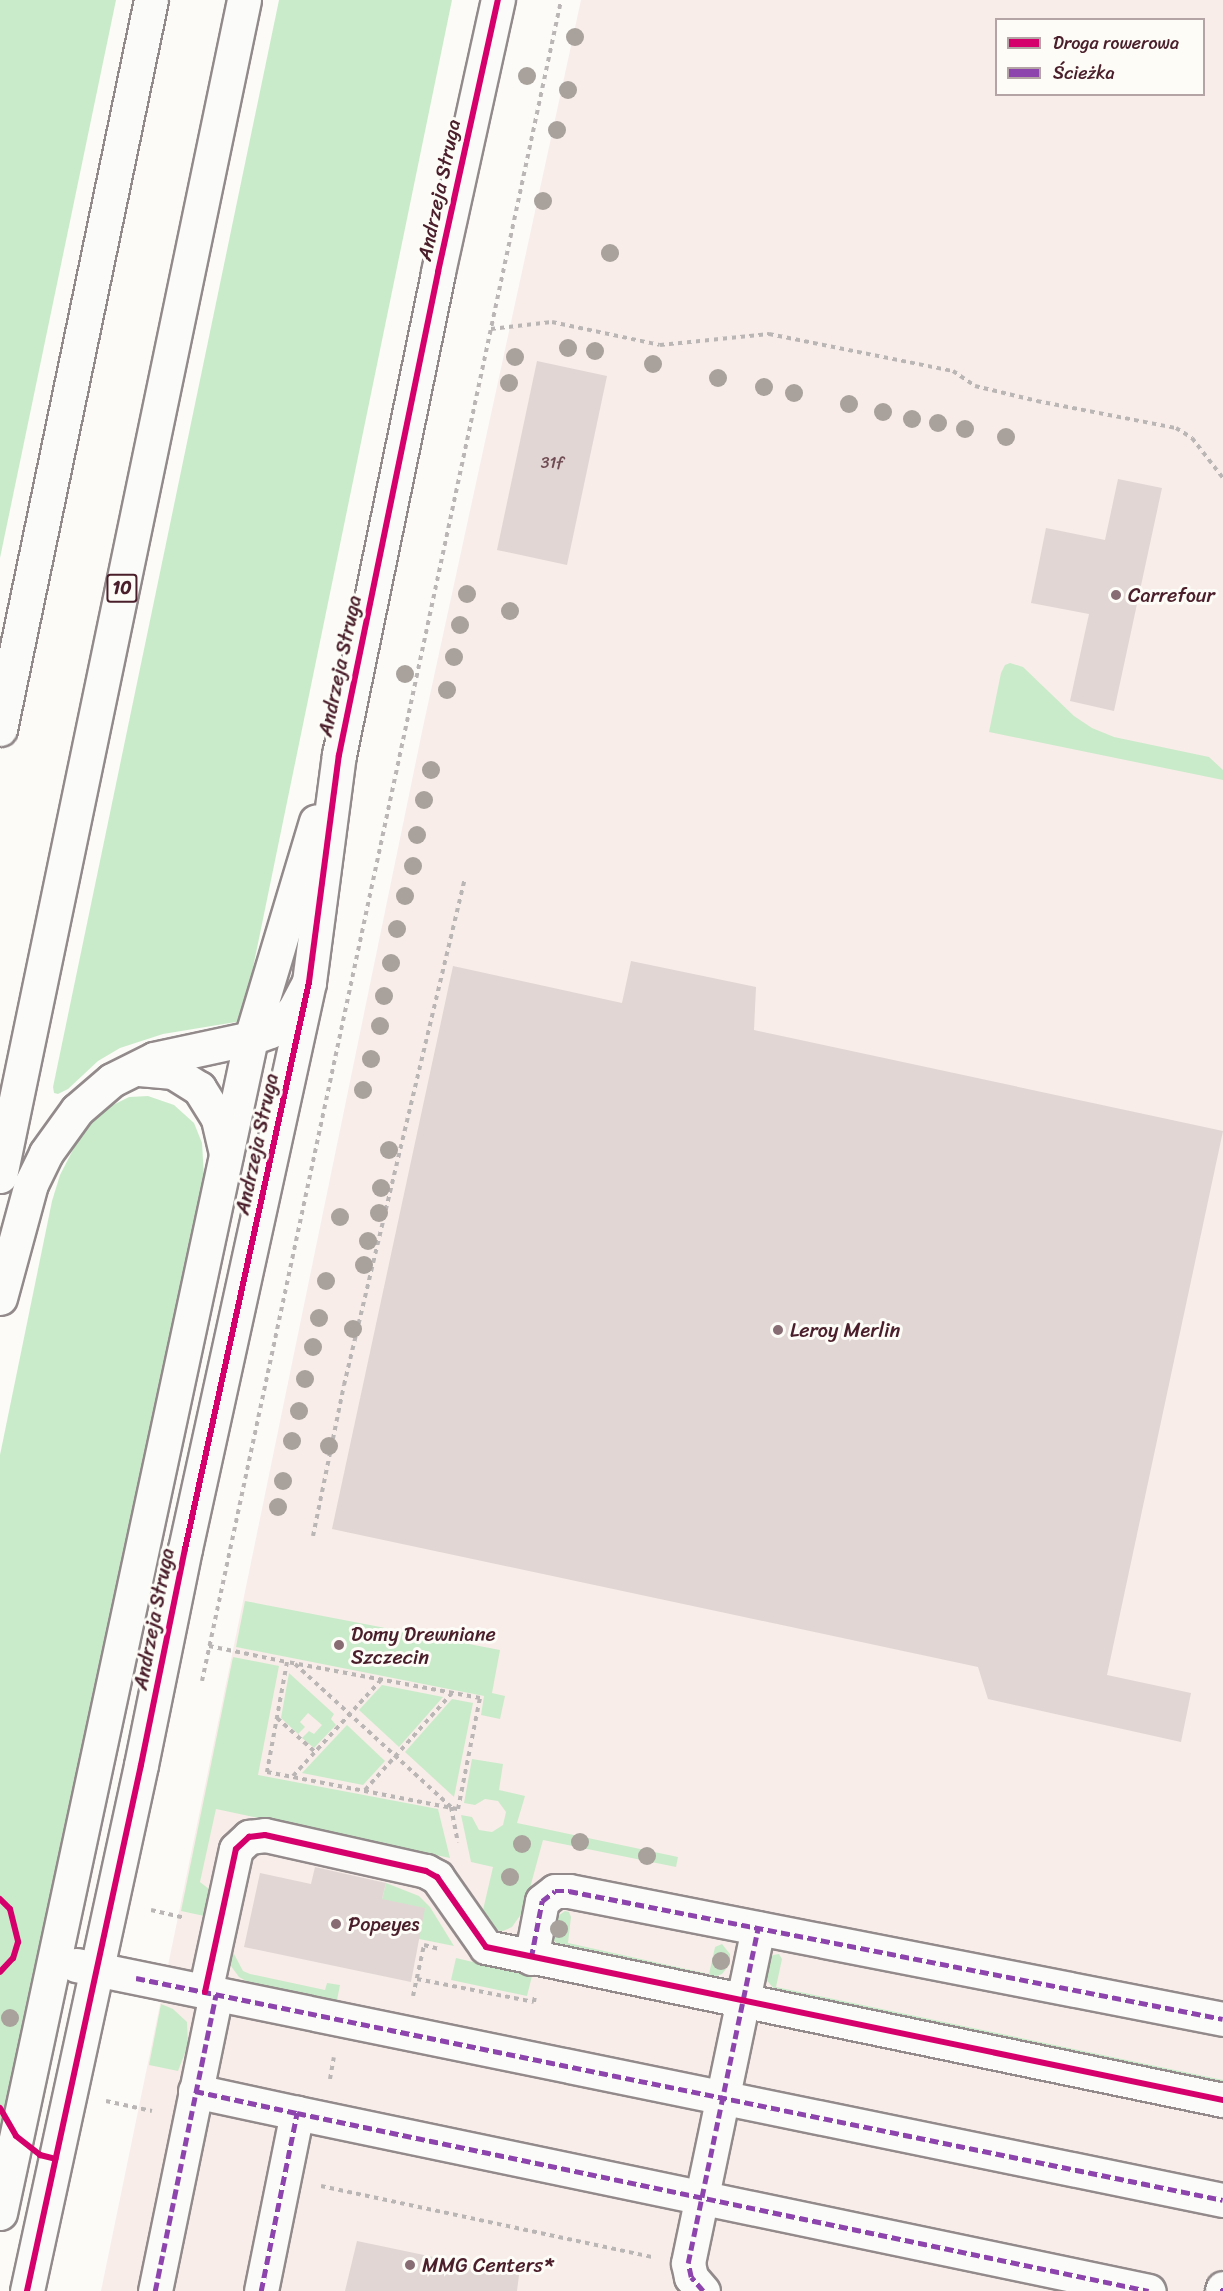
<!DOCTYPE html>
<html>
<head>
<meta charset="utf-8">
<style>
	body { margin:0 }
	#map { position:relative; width:1223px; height:2291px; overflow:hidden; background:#fcfbf8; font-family:Sriracha,sans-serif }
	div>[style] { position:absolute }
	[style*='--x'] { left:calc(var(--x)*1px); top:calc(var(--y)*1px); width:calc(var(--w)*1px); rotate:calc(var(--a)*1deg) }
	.built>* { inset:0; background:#f8ede9 }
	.green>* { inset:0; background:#caebca }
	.building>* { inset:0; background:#e1d6d3 }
	.path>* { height:4px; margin-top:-2px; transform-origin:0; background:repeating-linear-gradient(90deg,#bbb6b6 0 4.5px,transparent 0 9px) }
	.roads { filter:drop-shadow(2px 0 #928a8b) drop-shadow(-2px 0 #928a8b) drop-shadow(0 2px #928a8b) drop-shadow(0 -2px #928a8b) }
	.minor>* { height:33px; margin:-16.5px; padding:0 16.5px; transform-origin:16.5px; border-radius:16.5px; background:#fbfbf9 }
	.major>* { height:33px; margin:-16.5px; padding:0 16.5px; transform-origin:16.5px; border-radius:16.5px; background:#fbfbf9 }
	.quiet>* { height:4.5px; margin-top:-2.25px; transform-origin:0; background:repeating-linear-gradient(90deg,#8e44ad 0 9px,transparent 0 13.5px) }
	.cycleway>* { height:6px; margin:-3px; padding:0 3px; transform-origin:3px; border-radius:3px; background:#d6006c }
	.trees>* { width:18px; height:18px; margin:-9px; border-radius:50%; background:#a8a19c }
	.dots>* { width:16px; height:16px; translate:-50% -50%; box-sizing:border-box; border:3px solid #fdfcf7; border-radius:50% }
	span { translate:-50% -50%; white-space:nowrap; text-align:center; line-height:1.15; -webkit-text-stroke:6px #fdfcf7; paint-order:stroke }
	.number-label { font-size:16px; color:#704d55 }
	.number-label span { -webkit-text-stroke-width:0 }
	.shield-label span { padding:2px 4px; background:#fdfcf7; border:2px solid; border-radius:4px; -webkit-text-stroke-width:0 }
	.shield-label { font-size:18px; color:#4a1f2b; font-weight:700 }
	.street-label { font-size:20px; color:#4a1f2b }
	.poi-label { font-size:20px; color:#4a1f2b }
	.left { translate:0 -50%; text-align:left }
	.legend { position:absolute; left:995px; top:18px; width:210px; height:78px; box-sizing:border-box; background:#fdfcf7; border:2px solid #b5a4a5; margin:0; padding:8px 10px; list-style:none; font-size:18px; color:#4a1f2b }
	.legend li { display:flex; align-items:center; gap:12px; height:30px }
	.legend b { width:30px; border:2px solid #b5a4a5 }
</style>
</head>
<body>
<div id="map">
	<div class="built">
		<i style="clip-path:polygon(evenodd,581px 0,1223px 0,1223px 2291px,101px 2291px,423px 727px,581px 0,996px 20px,1204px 20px,1204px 94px,996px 94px,996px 20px)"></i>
	</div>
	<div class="green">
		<i style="clip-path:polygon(0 0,116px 0,0 558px)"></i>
		<i style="clip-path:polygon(279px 0,452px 0,242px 1021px,163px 1034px,120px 1048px,98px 1061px,68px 1089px,58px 1094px,54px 1093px,53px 1087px)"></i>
		<i style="clip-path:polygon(1010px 663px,1023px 667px,1074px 716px,1092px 728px,1114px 737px,1209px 757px,1223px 770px,1223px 780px,989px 732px,1001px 673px,1005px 665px)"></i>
		<i style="clip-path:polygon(148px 1096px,174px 1105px,194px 1123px,202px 1143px,205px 1193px,0 2147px,0 1455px,52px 1201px,60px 1175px,81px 1134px,99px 1112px,129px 1097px)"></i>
		<i style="clip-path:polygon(245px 1601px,500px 1650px,492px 1693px,505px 1696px,500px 1719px,481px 1715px,484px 1696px,236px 1647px)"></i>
		<i style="clip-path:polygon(233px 1657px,279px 1666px,258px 1775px,438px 1809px,450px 1858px,216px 1809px,200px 1882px,214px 1893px,209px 1917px,181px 1911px)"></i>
		<i style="clip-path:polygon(289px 1673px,334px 1714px,331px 1719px,336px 1725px,314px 1748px,302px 1738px,309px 1731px,314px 1734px,322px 1725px,308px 1713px,300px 1722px,305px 1727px,298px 1734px,281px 1718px)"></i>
		<i style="clip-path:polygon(382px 1685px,443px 1697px,399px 1747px,359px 1710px)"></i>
		<i style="clip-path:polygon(452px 1699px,473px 1703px,454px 1797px,405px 1752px)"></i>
		<i style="clip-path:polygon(347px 1725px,385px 1761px,363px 1785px,302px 1773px)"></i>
		<i style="clip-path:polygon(472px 1759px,503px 1764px,499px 1790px,525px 1796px,517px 1823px,678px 1857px,676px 1867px,543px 1840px,524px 1910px,512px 1927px,503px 1931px,494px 1930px,484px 1919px,483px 1910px,493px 1867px,471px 1862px,461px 1815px,472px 1817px,479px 1830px,492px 1832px,503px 1825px,506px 1812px,498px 1801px,485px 1799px,475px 1805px,464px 1803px)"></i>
		<i style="clip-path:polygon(386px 1883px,419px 1896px,430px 1907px,454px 1946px,419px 1939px,382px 1899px)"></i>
		<i style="clip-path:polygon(565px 1911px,569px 1912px,571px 1917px,568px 1943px,709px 1974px,715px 1947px,722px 1944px,730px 1954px,730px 1964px,722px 1974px,709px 1979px,562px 1948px,554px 1941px,551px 1930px,555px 1918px)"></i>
		<i style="clip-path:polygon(230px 1935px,236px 1936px,233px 1952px,243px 1971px,250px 1974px,325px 1990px,327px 1983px,340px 1985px,337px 2000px,248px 1982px,239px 1977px,228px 1962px)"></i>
		<i style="clip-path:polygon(779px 1954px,782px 1959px,776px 1987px,1223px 2080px,1223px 2084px,775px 1990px,764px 1977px,767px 1962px,773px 1955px)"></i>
		<i style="clip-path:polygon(456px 1958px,532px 1976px,527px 1996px,451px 1980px)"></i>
		<i style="clip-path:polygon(161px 2004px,173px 2009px,187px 2022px,188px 2045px,178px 2071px,149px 2065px)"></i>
	</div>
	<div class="building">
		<i style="clip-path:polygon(537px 361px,607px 376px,567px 565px,497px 550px)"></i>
		<i style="clip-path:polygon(1118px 479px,1162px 488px,1114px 711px,1070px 701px,1089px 614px,1031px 603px,1046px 528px,1105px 540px)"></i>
		<i style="clip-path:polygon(631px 961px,756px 987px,754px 1030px,1223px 1131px,1107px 1675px,1191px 1693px,1181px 1742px,988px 1699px,978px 1667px,332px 1529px,453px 966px,622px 1003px)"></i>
		<i style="clip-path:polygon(315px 1867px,386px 1883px,382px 1899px,425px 1908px,411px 1982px,244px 1947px,260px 1873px,311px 1884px)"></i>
		<i style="clip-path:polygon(357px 2241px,519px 2275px,517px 2291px,345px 2291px)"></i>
	</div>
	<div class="path">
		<i style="--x:491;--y:329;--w:61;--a:-6.5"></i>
		<i style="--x:552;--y:322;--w:110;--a:12"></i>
		<i style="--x:660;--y:345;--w:110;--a:-5.8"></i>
		<i style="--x:769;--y:334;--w:188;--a:11.4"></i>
		<i style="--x:953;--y:371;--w:27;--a:34"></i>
		<i style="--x:975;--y:386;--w:64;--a:13.6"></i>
		<i style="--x:1037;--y:401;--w:142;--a:11"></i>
		<i style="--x:1176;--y:428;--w:19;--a:32"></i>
		<i style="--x:1192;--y:438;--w:51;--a:52.2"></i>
		<i style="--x:313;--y:1536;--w:154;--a:-78.4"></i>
		<i style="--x:344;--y:1385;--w:521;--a:-76.58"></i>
		<i style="--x:209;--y:1646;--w:80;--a:11.6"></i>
		<i style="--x:287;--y:1662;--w:112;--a:100.3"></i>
		<i style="--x:267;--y:1772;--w:195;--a:11"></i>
		<i style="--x:458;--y:1809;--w:113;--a:-78.8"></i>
		<i style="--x:480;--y:1698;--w:196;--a:-169.4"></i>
		<i style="--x:295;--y:1664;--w:212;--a:42.5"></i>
		<i style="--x:451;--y:1807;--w:36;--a:79"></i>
		<i style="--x:202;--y:1681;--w:1719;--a:-77.94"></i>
		<i style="--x:277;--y:1718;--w:51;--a:41.8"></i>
		<i style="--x:293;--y:1776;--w:130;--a:-47.5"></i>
		<i style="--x:365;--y:1790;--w:130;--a:-48.1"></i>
		<i style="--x:151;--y:1910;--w:32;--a:13"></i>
		<i style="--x:417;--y:1979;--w:119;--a:11.1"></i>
		<i style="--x:534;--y:2002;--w:6;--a:-81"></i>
		<i style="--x:413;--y:1996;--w:52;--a:-77.8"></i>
		<i style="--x:424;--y:1945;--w:16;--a:15"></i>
		<i style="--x:330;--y:2079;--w:22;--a:-80"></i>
		<i style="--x:106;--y:2101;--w:47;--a:12.3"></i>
		<i style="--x:321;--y:2186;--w:338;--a:12.1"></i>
	</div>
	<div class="roads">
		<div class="minor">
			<i style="--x:531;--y:1958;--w:58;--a:-79.1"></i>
			<i style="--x:542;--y:1901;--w:16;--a:-38"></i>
			<i style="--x:555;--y:1891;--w:14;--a:0"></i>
			<i style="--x:569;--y:1891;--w:666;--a:11.07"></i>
			<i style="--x:76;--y:1965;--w:1171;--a:11.58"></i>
			<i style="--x:205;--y:1992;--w:146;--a:-77.8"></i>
			<i style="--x:236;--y:1849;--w:18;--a:-43"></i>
			<i style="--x:249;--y:1837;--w:16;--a:-7"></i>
			<i style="--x:265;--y:1835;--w:165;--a:12.6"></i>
			<i style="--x:426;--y:1871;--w:13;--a:29"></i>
			<i style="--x:437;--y:1877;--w:85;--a:55"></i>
			<i style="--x:486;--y:1947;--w:753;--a:11.73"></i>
			<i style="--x:195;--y:2091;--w:104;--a:12.2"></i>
			<i style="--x:0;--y:2213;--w:1202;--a:-77.94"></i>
			<i style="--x:251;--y:1038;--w:226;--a:-73.3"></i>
			<i style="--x:27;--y:2291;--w:538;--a:-77.77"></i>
			<i style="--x:141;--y:1765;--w:220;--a:-78.5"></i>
			<i style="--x:185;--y:1549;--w:580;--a:-77.66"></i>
			<i style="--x:309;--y:982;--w:229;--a:-82.5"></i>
			<i style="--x:339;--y:755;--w:493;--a:-78.4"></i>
			<i style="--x:438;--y:272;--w:279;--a:-77.6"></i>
			<i style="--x:155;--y:2291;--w:302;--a:-78.4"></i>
			<i style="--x:261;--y:2291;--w:182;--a:-78.6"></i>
			<i style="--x:297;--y:2113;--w:870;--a:11.8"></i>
			<i style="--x:703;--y:2291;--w:18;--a:-131"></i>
			<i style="--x:691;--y:2277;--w:14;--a:-102"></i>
			<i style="--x:688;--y:2263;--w:342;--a:-78.2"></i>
			<i style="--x:1222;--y:2291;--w:3;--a:-72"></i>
		</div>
		<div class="major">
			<i style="--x:0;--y:729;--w:744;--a:-78.3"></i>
			<i style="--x:139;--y:1069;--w:34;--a:5"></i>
			<i style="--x:173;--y:1072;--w:31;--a:32"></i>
			<i style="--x:199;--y:1088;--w:36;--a:58"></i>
			<i style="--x:218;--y:1119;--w:36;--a:77"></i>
			<i style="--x:0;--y:1176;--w:1201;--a:-78.28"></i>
			<i style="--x:0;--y:1298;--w:118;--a:-74.8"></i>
			<i style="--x:31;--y:1184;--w:34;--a:-64"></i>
			<i style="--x:46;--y:1153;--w:53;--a:-54.2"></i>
			<i style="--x:77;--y:1110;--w:46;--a:-40.6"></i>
			<i style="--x:112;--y:1080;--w:47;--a:-26.6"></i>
			<i style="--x:154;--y:1059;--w:99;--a:-12.2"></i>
			<i style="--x:251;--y:1038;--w:20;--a:-20"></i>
			<i style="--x:270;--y:1031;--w:30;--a:-40"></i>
			<i style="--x:293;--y:1012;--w:34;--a:-62"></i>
		</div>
	</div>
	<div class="quiet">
		<i style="--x:531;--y:1958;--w:58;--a:-79.1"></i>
		<i style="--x:542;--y:1901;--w:16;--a:-38"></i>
		<i style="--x:555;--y:1891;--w:14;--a:0"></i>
		<i style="--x:569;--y:1891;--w:666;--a:11.07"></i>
		<i style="--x:136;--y:1978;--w:1109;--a:11.54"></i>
		<i style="--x:195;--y:2091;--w:104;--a:12.2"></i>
		<i style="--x:155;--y:2291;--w:302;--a:-78.4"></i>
		<i style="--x:261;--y:2291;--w:182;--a:-78.6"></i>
		<i style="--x:297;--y:2113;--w:870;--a:11.8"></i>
		<i style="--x:703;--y:2291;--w:18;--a:-131"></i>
		<i style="--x:691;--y:2277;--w:14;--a:-102"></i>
		<i style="--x:688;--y:2263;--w:342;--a:-78.2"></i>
		<i style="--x:1222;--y:2291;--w:3;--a:-72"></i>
	</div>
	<div class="cycleway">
		<i style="--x:0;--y:1899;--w:14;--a:45"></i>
		<i style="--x:10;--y:1909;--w:34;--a:76"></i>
		<i style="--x:18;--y:1942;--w:17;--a:107"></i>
		<i style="--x:13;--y:1958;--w:19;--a:133"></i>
		<i style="--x:205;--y:1992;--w:146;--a:-77.8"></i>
		<i style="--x:236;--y:1849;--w:18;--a:-43"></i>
		<i style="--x:249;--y:1837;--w:16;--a:-7"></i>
		<i style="--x:265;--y:1835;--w:165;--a:12.6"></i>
		<i style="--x:426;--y:1871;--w:13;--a:29"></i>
		<i style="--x:437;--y:1877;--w:85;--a:55"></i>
		<i style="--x:486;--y:1947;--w:753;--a:11.73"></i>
		<i style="--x:0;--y:2108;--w:32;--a:60"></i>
		<i style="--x:16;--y:2136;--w:31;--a:38"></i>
		<i style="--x:40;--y:2155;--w:16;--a:14"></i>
		<i style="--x:27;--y:2291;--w:538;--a:-77.77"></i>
		<i style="--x:141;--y:1765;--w:220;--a:-78.5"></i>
		<i style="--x:185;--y:1549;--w:580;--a:-77.66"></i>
		<i style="--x:309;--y:982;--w:229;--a:-82.5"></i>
		<i style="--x:339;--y:755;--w:493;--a:-78.4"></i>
		<i style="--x:438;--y:272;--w:279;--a:-77.6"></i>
	</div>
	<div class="trees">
		<i style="left:575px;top:37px"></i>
		<i style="left:527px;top:76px"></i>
		<i style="left:568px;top:90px"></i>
		<i style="left:557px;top:130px"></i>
		<i style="left:543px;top:201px"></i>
		<i style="left:610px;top:253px"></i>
		<i style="left:568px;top:348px"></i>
		<i style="left:595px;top:351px"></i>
		<i style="left:515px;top:357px"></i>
		<i style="left:653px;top:364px"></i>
		<i style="left:718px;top:378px"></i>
		<i style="left:509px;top:383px"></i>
		<i style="left:764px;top:387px"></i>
		<i style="left:794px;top:393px"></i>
		<i style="left:849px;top:404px"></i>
		<i style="left:883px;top:412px"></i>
		<i style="left:912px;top:419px"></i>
		<i style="left:938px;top:423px"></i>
		<i style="left:965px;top:429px"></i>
		<i style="left:1006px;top:437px"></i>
		<i style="left:467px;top:594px"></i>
		<i style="left:510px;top:611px"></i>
		<i style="left:460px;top:625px"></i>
		<i style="left:454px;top:657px"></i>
		<i style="left:405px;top:674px"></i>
		<i style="left:447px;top:690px"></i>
		<i style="left:431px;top:770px"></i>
		<i style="left:424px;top:800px"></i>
		<i style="left:417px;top:835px"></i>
		<i style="left:413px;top:866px"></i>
		<i style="left:405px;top:896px"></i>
		<i style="left:397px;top:929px"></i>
		<i style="left:391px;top:963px"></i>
		<i style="left:384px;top:996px"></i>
		<i style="left:380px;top:1026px"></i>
		<i style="left:371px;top:1059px"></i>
		<i style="left:363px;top:1090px"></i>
		<i style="left:389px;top:1150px"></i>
		<i style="left:381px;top:1188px"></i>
		<i style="left:379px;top:1213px"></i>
		<i style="left:340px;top:1217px"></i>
		<i style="left:368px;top:1241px"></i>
		<i style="left:364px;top:1265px"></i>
		<i style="left:326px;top:1281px"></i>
		<i style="left:319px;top:1318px"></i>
		<i style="left:353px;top:1329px"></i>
		<i style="left:313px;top:1347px"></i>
		<i style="left:305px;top:1379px"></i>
		<i style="left:299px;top:1411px"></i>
		<i style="left:292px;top:1441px"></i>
		<i style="left:329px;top:1446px"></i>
		<i style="left:283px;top:1481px"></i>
		<i style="left:278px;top:1507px"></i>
		<i style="left:580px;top:1842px"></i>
		<i style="left:522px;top:1844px"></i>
		<i style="left:647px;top:1856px"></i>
		<i style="left:510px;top:1877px"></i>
		<i style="left:559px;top:1929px"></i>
		<i style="left:721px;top:1961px"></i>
		<i style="left:10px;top:2018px"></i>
	</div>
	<div class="dots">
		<i style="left:1116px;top:595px;background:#886c73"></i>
		<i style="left:778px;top:1330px;background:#886c73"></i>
		<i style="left:339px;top:1645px;background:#886c73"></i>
		<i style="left:336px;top:1924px;background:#886c73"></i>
		<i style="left:410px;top:2265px;background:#886c73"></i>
	</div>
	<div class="number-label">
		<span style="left:552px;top:463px">31f</span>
	</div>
	<div class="shield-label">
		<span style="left:122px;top:588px">10</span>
	</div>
	<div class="street-label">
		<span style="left:439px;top:190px;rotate:-78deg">Andrzeja Struga</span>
		<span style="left:340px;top:666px;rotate:-78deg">Andrzeja Struga</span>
		<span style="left:257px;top:1144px;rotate:-78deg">Andrzeja Struga</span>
		<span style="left:154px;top:1619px;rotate:-79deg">Andrzeja Struga</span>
	</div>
	<div class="poi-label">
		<span class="left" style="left:1128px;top:595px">Carrefour</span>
		<span class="left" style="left:790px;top:1330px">Leroy Merlin</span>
		<span class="left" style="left:351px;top:1646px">Domy Drewniane<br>Szczecin</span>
		<span class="left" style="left:348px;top:1924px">Popeyes</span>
		<span class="left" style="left:422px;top:2265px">MMG Centers*</span>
	</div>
	<ul class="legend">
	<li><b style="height:8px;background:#d6006c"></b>Droga rowerowa</li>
	<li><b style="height:8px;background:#8e44ad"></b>Ścieżka</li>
	</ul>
</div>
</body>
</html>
